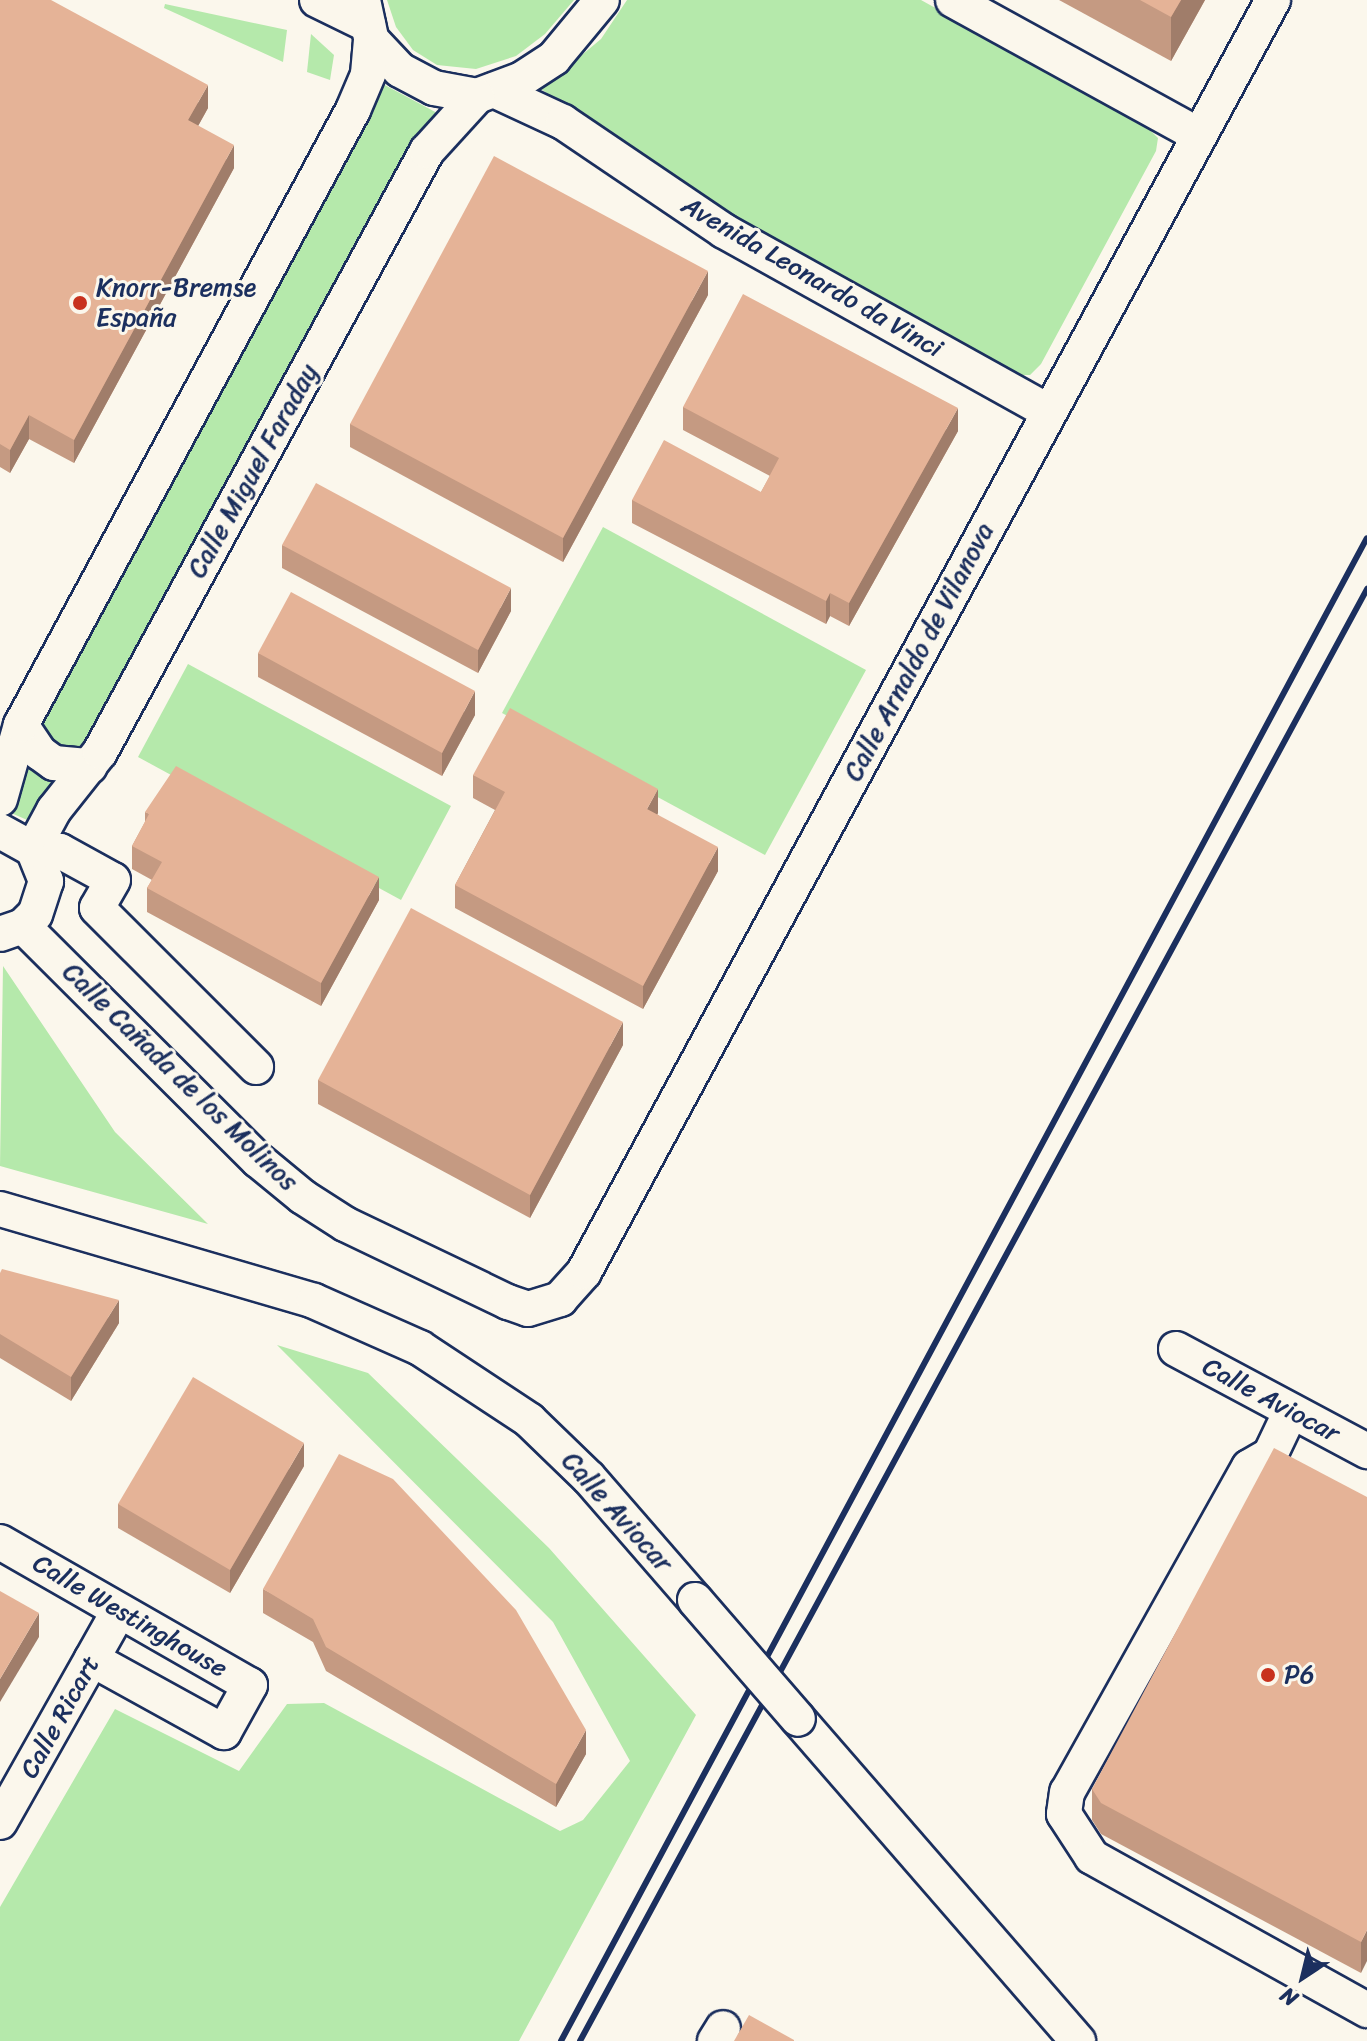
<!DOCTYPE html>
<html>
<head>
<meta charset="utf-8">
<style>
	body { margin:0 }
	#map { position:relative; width:1367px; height:2041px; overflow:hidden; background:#fbf7ec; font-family:Sriracha,sans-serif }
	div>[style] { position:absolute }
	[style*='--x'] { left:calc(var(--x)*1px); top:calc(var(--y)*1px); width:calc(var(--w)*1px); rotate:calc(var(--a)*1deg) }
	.green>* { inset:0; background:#b5e9ab }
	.roads { filter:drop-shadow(2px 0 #1b2f5e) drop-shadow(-2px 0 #1b2f5e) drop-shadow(0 2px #1b2f5e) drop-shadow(0 -2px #1b2f5e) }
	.minor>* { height:34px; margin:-17px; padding:0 17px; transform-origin:17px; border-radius:17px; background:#fbf7ec }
	.rail>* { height:6px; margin:-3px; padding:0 3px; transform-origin:3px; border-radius:3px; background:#1b2f5e }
	.bridges { filter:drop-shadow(2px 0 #1b2f5e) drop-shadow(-2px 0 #1b2f5e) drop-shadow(0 2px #1b2f5e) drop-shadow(0 -2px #1b2f5e) }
	.minor-bridge>* { height:34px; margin:-17px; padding:0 17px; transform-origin:17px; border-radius:17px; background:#fbf7ec }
	.wall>* { inset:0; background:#c59a82 }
	.shaded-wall>* { inset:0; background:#a07d6a }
	.building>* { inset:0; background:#e5b397 }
	.dots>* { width:22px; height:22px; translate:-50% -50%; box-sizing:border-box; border:4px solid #fbf7ec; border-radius:50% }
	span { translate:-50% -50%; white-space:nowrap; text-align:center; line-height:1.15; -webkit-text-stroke:6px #fbf7ec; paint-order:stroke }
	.street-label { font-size:26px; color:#1b2f5e }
	.poi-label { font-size:26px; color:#1b2f5e }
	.left { translate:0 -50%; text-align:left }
	.north { position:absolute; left:1263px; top:1937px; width:80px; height:80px; -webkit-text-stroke:6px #fbf7ec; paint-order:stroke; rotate:215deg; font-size:22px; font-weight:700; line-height:32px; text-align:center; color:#1b2f5e }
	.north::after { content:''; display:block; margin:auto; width:28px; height:36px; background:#1b2f5e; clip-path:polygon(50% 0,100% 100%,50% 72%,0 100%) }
</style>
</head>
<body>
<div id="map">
	<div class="green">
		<i style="clip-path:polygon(387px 0,574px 0,545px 34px,516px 56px,476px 69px,437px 65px,413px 50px,396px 27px)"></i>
		<i style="clip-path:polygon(627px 0,921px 0,1143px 123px,1158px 138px,1156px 151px,1041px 364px,1030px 375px,1013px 375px,721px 212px,541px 89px,601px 39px)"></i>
		<i style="clip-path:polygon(165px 4px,287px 30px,283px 62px,164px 8px)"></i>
		<i style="clip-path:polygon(311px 34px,334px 55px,330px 80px,307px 72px)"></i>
		<i style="clip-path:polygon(381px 83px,439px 114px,81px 755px,64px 753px,40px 731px,42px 718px)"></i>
		<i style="clip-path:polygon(603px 527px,866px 670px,765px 855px,502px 713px)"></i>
		<i style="clip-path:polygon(188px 664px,451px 806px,401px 900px,138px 757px)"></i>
		<i style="clip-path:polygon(25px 754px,70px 777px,32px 822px,11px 813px)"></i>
		<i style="clip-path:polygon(3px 966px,115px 1132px,208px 1224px,0 1166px)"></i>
		<i style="clip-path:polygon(277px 1345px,368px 1373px,549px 1548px,696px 1715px,519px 2041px,0 2041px,0 1907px,115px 1709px,239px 1771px,287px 1704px,324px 1703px,560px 1831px,583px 1820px,630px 1761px,553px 1622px)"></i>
	</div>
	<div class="roads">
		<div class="minor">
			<i style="--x:317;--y:0;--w:57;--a:26.1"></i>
			<i style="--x:363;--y:0;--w:40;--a:78"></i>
			<i style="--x:371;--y:39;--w:42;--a:46.9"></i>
			<i style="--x:400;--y:70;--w:38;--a:28"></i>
			<i style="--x:434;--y:88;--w:44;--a:10.5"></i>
			<i style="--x:477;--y:96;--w:48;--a:-20.7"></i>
			<i style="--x:522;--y:79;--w:38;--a:-33"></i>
			<i style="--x:554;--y:58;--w:75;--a:-50.4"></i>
			<i style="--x:953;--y:0;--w:281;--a:28.8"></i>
			<i style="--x:494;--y:90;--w:76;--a:24.9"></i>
			<i style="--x:563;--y:122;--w:194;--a:34.1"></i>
			<i style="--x:724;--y:231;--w:372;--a:29.1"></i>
			<i style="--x:21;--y:725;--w:34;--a:56"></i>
			<i style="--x:40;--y:753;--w:17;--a:36"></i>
			<i style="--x:54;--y:763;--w:36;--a:5"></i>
			<i style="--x:0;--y:799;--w:77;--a:-74.2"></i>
			<i style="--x:21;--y:725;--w:699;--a:-61.64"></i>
			<i style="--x:353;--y:110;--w:39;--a:-67"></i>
			<i style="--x:368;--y:74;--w:35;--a:-85"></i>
			<i style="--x:0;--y:831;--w:38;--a:29"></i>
			<i style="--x:33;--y:849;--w:35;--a:68"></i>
			<i style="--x:46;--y:881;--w:35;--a:108"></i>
			<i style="--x:35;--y:914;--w:17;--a:135"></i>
			<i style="--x:23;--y:926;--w:24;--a:161"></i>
			<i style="--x:33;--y:849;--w:44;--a:-61.7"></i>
			<i style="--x:54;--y:810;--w:74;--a:-51.6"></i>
			<i style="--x:100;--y:752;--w:684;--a:-61.45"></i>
			<i style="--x:427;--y:151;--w:74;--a:-47.7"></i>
			<i style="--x:33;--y:849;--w:27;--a:4"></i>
			<i style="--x:60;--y:851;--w:60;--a:28.7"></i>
			<i style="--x:113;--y:880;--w:32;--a:120"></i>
			<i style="--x:97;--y:908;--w:225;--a:45"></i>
			<i style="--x:23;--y:926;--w:332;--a:44.9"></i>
			<i style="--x:258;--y:1160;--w:58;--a:39.4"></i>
			<i style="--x:303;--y:1197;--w:50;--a:32.7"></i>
			<i style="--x:345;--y:1224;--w:181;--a:25.6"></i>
			<i style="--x:508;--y:1302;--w:21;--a:19"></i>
			<i style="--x:528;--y:1309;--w:34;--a:-17"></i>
			<i style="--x:560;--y:1299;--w:36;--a:-48"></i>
			<i style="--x:584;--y:1272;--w:1447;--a:-61.56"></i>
			<i style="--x:0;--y:1209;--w:327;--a:16.3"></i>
			<i style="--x:314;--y:1301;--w:116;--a:23.9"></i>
			<i style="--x:420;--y:1348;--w:131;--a:33.4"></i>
			<i style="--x:529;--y:1420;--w:83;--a:44"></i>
			<i style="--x:589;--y:1478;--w:162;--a:49"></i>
			<i style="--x:1176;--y:1349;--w:217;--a:28.1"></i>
			<i style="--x:1291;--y:1411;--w:49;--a:115.5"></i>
			<i style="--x:1270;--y:1455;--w:24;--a:150"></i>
			<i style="--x:1249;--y:1467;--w:372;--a:119.2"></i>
			<i style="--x:1067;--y:1792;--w:22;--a:98"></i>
			<i style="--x:1064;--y:1814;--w:51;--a:56.9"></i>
			<i style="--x:1092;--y:1857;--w:315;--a:29.1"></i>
			<i style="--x:0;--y:1542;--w:288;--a:29.8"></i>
			<i style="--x:250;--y:1685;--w:54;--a:119"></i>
			<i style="--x:224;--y:1732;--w:151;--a:-151.1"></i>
			<i style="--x:798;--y:1719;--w:427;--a:49"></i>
			<i style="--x:0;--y:1822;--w:242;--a:-60.6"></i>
			<i style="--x:715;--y:2041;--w:15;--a:-58"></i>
		</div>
	</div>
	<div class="rail">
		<i style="--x:561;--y:2041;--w:1705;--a:-61.8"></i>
		<i style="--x:580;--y:2041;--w:1652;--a:-61.54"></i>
	</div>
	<div class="bridges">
		<div class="minor-bridge">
			<i style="--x:695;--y:1600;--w:157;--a:49.1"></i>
		</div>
	</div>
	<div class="wall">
		<i style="clip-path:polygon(0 0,208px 108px,198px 126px,234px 168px,74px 463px,29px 439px,10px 473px,0 467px)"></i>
		<i style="clip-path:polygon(1059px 0,1205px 0,1171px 61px)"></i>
		<i style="clip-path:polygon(708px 295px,563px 562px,350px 447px,350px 424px)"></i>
		<i style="clip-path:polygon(683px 407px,958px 431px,849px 626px,830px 616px,826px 624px,632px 523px,632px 500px,761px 492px,770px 476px,683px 430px)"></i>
		<i style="clip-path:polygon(282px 545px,511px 611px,478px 673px,282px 568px)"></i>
		<i style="clip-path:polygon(258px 653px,475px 715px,442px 776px,258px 677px)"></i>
		<i style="clip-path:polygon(473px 775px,658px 813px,657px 814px,718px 871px,643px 1009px,455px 908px,455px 885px,495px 810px,473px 798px)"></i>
		<i style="clip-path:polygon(145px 812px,379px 900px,321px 1006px,147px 912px,147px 888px,152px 880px,132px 869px,132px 846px,145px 822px)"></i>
		<i style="clip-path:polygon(623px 1045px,530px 1218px,318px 1104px,318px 1080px)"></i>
		<i style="clip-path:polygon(0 1273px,119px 1323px,71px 1401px,0 1358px)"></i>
		<i style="clip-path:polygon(304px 1466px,230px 1593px,118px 1528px,118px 1504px)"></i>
		<i style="clip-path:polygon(1367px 1497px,1361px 1973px,1101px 1834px,1092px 1820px,1092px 1789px)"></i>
		<i style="clip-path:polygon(263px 1589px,586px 1754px,556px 1807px,326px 1671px,313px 1642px,263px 1613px)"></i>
	</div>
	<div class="shaded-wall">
		<i style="clip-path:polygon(1181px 0,1205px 0,1171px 61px,1171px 17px)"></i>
		<i style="clip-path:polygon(208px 85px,208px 108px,188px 144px,188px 120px)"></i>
		<i style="clip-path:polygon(234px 145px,234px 168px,74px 463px,74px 440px)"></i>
		<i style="clip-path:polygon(708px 271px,708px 295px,563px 562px,563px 538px)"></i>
		<i style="clip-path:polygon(958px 408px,958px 431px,849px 626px,849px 603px)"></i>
		<i style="clip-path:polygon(29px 415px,29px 439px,10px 473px,10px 450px)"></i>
		<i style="clip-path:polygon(511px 588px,511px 611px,478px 673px,478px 650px)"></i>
		<i style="clip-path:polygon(830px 593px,830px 616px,826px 624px,826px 601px)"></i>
		<i style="clip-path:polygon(475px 691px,475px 715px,442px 776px,442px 753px)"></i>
		<i style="clip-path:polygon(658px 789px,658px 813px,647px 832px,647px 809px)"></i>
		<i style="clip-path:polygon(718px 847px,718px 871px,643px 1009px,643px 986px)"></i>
		<i style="clip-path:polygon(379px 877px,379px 900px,321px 1006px,321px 983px)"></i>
		<i style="clip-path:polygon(623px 1022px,623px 1045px,530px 1218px,530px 1195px)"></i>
		<i style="clip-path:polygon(119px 1300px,119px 1323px,71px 1401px,71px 1377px)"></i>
		<i style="clip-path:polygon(304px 1443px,304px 1466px,230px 1593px,230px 1570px)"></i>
		<i style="clip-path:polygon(39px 1613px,39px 1637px,0 1702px,0 1679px)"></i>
		<i style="clip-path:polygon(586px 1730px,586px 1754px,556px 1807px,556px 1784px)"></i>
		<i style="clip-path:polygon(1367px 1930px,1367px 1961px,1361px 1973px,1361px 1942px)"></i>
	</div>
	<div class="building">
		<i style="clip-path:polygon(0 0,51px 0,208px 85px,188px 120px,234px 145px,74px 440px,29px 415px,10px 450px,0 444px)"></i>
		<i style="clip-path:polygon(1140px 0,1181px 0,1171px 17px)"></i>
		<i style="clip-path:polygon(494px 156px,708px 271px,563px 538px,350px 424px)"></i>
		<i style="clip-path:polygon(743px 294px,958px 408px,849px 603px,830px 593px,826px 601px,632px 500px,664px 440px,761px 492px,779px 458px,683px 407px)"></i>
		<i style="clip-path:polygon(316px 483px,511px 588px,478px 650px,282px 545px)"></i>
		<i style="clip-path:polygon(291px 592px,475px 691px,442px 753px,258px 653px)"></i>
		<i style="clip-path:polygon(510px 708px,658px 789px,647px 809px,718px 847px,643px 986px,455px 885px,505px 792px,473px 775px)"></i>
		<i style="clip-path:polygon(176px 766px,379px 877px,321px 983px,147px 888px,162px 862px,132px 846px,149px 814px,145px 812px)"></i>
		<i style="clip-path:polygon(411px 908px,623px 1022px,530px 1195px,318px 1080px)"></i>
		<i style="clip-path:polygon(2px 1269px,119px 1300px,71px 1377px,0 1334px,0 1273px)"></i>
		<i style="clip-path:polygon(193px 1377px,304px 1443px,230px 1570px,118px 1504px)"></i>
		<i style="clip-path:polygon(1274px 1448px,1367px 1497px,1367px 1930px,1361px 1942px,1101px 1803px,1092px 1789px)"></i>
		<i style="clip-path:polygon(339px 1454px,393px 1479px,516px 1610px,586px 1730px,556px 1784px,326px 1647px,313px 1619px,263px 1589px)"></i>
		<i style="clip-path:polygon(0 1591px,39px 1613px,0 1679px)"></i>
		<i style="clip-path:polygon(749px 2015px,794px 2040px,794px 2041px,734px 2041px)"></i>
	</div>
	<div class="dots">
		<i style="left:80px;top:303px;background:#c8321e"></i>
		<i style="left:1268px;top:1675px;background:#c8321e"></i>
	</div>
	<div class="street-label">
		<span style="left:812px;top:277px;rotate:30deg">Avenida Leonardo da Vinci</span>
		<span style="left:253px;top:471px;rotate:-61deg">Calle Miguel Faraday</span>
		<span style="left:919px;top:652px;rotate:-62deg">Calle Arnaldo de Vilanova</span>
		<span style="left:180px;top:1077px;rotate:44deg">Calle Cañada de los Molinos</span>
		<span style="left:1271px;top:1400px;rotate:28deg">Calle Aviocar</span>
		<span style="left:617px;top:1512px;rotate:48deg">Calle Aviocar</span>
		<span style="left:130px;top:1616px;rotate:30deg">Calle Westinghouse</span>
		<span style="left:60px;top:1717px;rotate:-61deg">Calle Ricart</span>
	</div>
	<div class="poi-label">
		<span class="left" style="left:96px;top:303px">Knorr-Bremse<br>España</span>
		<span class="left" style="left:1284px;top:1675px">P6</span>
	</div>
	<div class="north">N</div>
</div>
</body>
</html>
